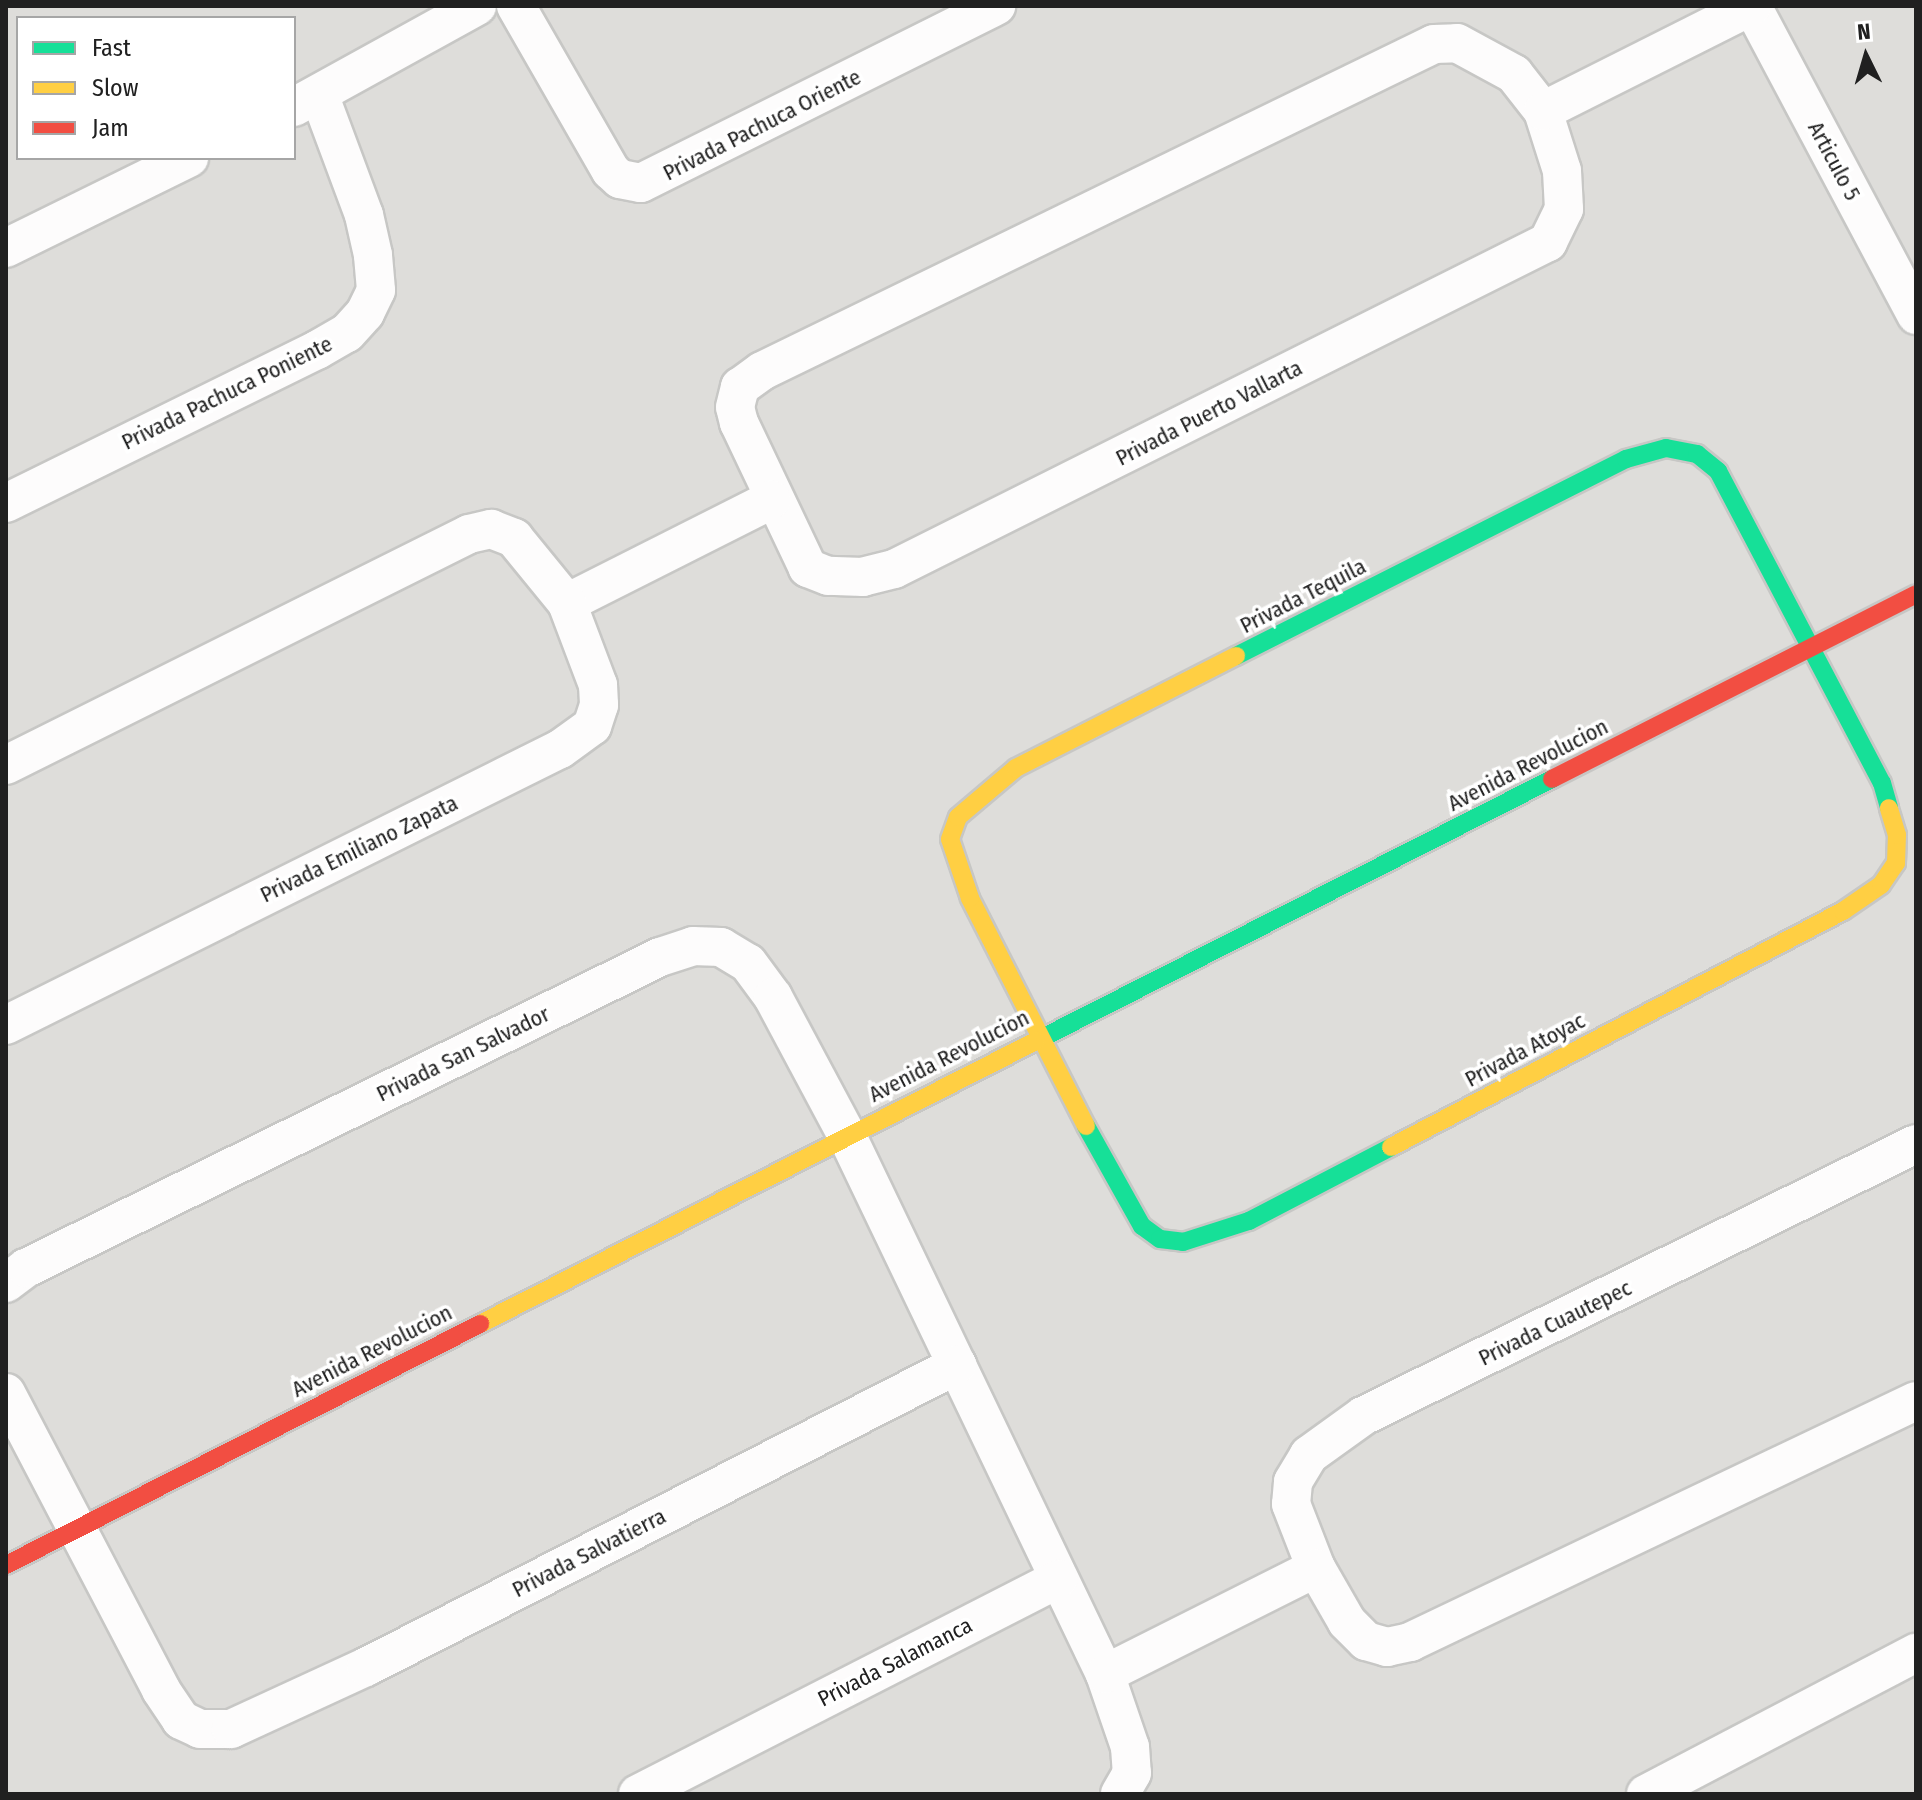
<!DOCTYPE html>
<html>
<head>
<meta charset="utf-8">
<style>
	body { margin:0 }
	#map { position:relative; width:1922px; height:1800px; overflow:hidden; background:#efeee9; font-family:"Fira Sans Condensed",sans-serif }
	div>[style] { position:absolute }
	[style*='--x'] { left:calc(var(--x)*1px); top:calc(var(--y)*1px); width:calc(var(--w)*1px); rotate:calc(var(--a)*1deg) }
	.residential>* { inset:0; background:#deddda }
	.roads { filter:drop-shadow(2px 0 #c7c7c5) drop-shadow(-2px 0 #c7c7c5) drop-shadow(0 2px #c7c7c5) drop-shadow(0 -2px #c7c7c5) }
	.street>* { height:38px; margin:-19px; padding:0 19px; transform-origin:19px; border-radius:19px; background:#fdfcfc }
	.fast>* { height:18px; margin:-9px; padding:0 9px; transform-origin:9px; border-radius:9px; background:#16e098 }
	.slow>* { height:18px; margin:-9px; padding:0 9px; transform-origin:9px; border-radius:9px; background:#ffcf43 }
	.jam>* { height:18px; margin:-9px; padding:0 9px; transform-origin:9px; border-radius:9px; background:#f24e42 }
	span { translate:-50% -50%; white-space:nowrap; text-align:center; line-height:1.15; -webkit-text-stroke:7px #fff; paint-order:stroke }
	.street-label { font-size:22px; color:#202020 }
	.frame { position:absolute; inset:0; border:8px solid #202020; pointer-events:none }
	.legend { position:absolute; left:16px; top:16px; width:280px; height:144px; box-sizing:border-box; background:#fff; border:2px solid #a6a6a6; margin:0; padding:10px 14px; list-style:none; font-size:24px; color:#202020 }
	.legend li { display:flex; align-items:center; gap:16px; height:40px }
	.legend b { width:40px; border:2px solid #a6a6a6 }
	.north { position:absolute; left:1826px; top:16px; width:80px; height:80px; -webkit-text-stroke:6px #fff; paint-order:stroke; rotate:355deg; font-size:22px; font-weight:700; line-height:32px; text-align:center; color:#202020 }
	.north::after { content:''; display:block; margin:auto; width:28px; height:36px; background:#202020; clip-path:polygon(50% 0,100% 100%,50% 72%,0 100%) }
</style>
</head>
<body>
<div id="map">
	<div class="residential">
		<i style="clip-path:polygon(evenodd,6px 6px,1916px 6px,1916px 1794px,6px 1794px,6px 6px,18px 18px,294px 18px,294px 158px,18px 158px,18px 18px)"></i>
	</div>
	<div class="roads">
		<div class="street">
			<i style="--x:516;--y:6;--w:190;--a:60.1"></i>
			<i style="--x:611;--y:171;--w:12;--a:42"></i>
			<i style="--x:620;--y:179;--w:21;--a:11"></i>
			<i style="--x:641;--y:183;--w:397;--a:-26.5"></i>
			<i style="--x:1752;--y:6;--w:350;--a:62"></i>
			<i style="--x:1457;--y:43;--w:65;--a:28.5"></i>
			<i style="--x:1514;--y:74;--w:47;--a:51.9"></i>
			<i style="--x:1543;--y:111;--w:63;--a:72.4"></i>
			<i style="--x:1562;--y:171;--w:38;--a:87"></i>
			<i style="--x:1564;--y:209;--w:37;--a:116"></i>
			<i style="--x:1548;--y:242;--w:731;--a:153.43"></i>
			<i style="--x:894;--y:569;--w:32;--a:166"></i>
			<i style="--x:863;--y:577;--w:35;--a:-178"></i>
			<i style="--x:828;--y:576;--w:22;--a:-158"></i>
			<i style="--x:808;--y:568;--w:161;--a:-115.4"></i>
			<i style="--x:739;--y:423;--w:16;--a:-104"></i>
			<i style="--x:735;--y:407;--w:21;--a:-76"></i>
			<i style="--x:740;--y:387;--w:27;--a:-36"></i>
			<i style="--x:762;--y:371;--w:747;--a:-25.95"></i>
			<i style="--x:1434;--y:44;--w:23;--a:-2"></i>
			<i style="--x:294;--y:107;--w:209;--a:-28.9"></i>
			<i style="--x:1543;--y:111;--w:234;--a:-26.7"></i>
			<i style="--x:6;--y:248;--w:204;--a:-26.2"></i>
			<i style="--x:6;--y:503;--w:347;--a:-26.2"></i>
			<i style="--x:317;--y:350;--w:34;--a:-30"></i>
			<i style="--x:347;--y:333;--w:27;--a:-48"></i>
			<i style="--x:365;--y:313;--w:25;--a:-64"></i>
			<i style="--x:376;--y:290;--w:35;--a:-95"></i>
			<i style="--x:373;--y:255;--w:41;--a:-102.7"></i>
			<i style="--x:364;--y:215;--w:129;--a:-110.4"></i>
			<i style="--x:567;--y:603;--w:229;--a:-26.8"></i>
			<i style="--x:6;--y:765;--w:517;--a:-26.52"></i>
			<i style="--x:469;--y:534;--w:23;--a:-13"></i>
			<i style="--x:491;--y:529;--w:25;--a:21"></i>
			<i style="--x:514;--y:538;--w:84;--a:50.8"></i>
			<i style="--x:567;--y:603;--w:88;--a:69.3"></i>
			<i style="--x:598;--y:685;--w:20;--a:87"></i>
			<i style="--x:599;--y:705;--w:22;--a:108"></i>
			<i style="--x:592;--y:726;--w:39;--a:144"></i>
			<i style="--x:560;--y:749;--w:619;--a:153.52"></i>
			<i style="--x:1916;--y:1144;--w:616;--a:153.81"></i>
			<i style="--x:1363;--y:1416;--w:67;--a:144.2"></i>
			<i style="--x:1309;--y:1455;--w:31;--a:121"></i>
			<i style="--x:1293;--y:1482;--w:22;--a:95"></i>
			<i style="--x:1291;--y:1504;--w:69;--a:68.7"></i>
			<i style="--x:1316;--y:1568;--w:62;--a:60.1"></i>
			<i style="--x:1347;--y:1622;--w:27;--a:45"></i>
			<i style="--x:1366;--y:1641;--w:22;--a:16"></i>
			<i style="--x:1387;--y:1647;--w:24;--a:-12"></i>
			<i style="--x:1410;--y:1642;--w:560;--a:-25.47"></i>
			<i style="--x:6;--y:1283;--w:25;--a:-37"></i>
			<i style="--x:26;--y:1268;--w:706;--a:-26.13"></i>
			<i style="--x:660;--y:957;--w:35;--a:-18"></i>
			<i style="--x:693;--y:946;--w:28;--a:2"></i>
			<i style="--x:721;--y:947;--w:31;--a:31"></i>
			<i style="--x:748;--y:963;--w:42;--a:53.7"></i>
			<i style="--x:773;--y:997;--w:155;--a:61.9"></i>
			<i style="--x:846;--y:1134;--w:599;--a:64.38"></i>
			<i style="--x:1105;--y:1674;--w:77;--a:71.1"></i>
			<i style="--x:1130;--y:1747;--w:26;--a:86"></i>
			<i style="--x:1132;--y:1773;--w:24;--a:120"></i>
			<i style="--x:6;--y:1393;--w:335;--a:62.4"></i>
			<i style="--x:161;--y:1690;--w:36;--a:56"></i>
			<i style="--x:181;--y:1720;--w:21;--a:25"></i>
			<i style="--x:200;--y:1729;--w:31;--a:0"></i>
			<i style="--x:231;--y:1729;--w:149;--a:-24.7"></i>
			<i style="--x:366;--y:1667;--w:664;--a:-27.07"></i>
			<i style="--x:1105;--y:1674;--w:236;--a:-26.7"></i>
			<i style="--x:638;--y:1794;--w:472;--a:-27.1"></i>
			<i style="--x:1646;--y:1794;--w:305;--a:-27.6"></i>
		</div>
		<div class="fast">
			<i style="--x:1666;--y:448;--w:32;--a:11"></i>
			<i style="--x:1697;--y:454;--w:27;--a:39"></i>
			<i style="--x:1718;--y:471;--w:352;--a:62.3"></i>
			<i style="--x:1882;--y:783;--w:26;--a:74"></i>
			<i style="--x:1236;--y:656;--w:437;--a:-26.8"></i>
			<i style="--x:1626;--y:459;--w:41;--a:-15.4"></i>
			<i style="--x:1036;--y:1041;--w:579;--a:-26.92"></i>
			<i style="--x:1086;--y:1126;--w:115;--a:60.8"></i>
			<i style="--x:1142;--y:1226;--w:22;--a:36"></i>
			<i style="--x:1160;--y:1239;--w:23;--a:7"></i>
			<i style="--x:1183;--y:1242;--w:69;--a:-17.7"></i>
			<i style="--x:1249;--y:1221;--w:160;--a:-27.5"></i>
		</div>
		<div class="slow">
			<i style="--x:1086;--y:1126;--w:256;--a:-117"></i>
			<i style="--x:970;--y:898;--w:62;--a:-108.7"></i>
			<i style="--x:950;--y:839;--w:23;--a:-70"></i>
			<i style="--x:958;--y:817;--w:76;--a:-40.2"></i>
			<i style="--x:1016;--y:768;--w:247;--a:-27"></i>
			<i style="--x:1391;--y:1147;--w:510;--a:-27.57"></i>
			<i style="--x:1843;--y:911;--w:46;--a:-34.4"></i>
			<i style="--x:1881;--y:885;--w:27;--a:-56"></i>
			<i style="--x:1896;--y:863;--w:28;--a:-88"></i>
			<i style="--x:1897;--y:835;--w:28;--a:-107"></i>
			<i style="--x:480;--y:1324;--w:624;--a:-26.98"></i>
		</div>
		<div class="jam">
			<i style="--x:1552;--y:779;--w:408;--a:-26.9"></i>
			<i style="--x:6;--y:1565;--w:532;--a:-26.95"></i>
		</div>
	</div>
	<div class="street-label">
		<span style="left:762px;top:125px;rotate:-27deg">Privada Pachuca Oriente</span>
		<span style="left:1834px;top:161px;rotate:62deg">Articulo 5</span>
		<span style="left:227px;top:393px;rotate:-26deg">Privada Pachuca Poniente</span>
		<span style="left:1209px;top:413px;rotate:-27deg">Privada Puerto Vallarta</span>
		<span style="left:1303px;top:596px;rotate:-27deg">Privada Tequila</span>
		<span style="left:1528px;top:765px;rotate:-27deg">Avenida Revolucion</span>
		<span style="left:359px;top:849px;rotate:-26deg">Privada Emiliano Zapata</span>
		<span style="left:1525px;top:1050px;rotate:-28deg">Privada Atoyac</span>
		<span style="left:463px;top:1054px;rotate:-26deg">Privada San Salvador</span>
		<span style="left:949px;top:1056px;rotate:-27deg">Avenida Revolucion</span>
		<span style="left:1555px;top:1323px;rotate:-26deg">Privada Cuautepec</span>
		<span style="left:372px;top:1351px;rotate:-27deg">Avenida Revolucion</span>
		<span style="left:589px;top:1553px;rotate:-27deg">Privada Salvatierra</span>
		<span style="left:895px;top:1662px;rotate:-27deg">Privada Salamanca</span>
	</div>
	<div class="frame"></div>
	<ul class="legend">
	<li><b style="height:10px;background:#16e098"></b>Fast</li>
	<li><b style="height:10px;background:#ffcf43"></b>Slow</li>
	<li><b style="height:10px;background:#f24e42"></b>Jam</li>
	</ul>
	<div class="north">N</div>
</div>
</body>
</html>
